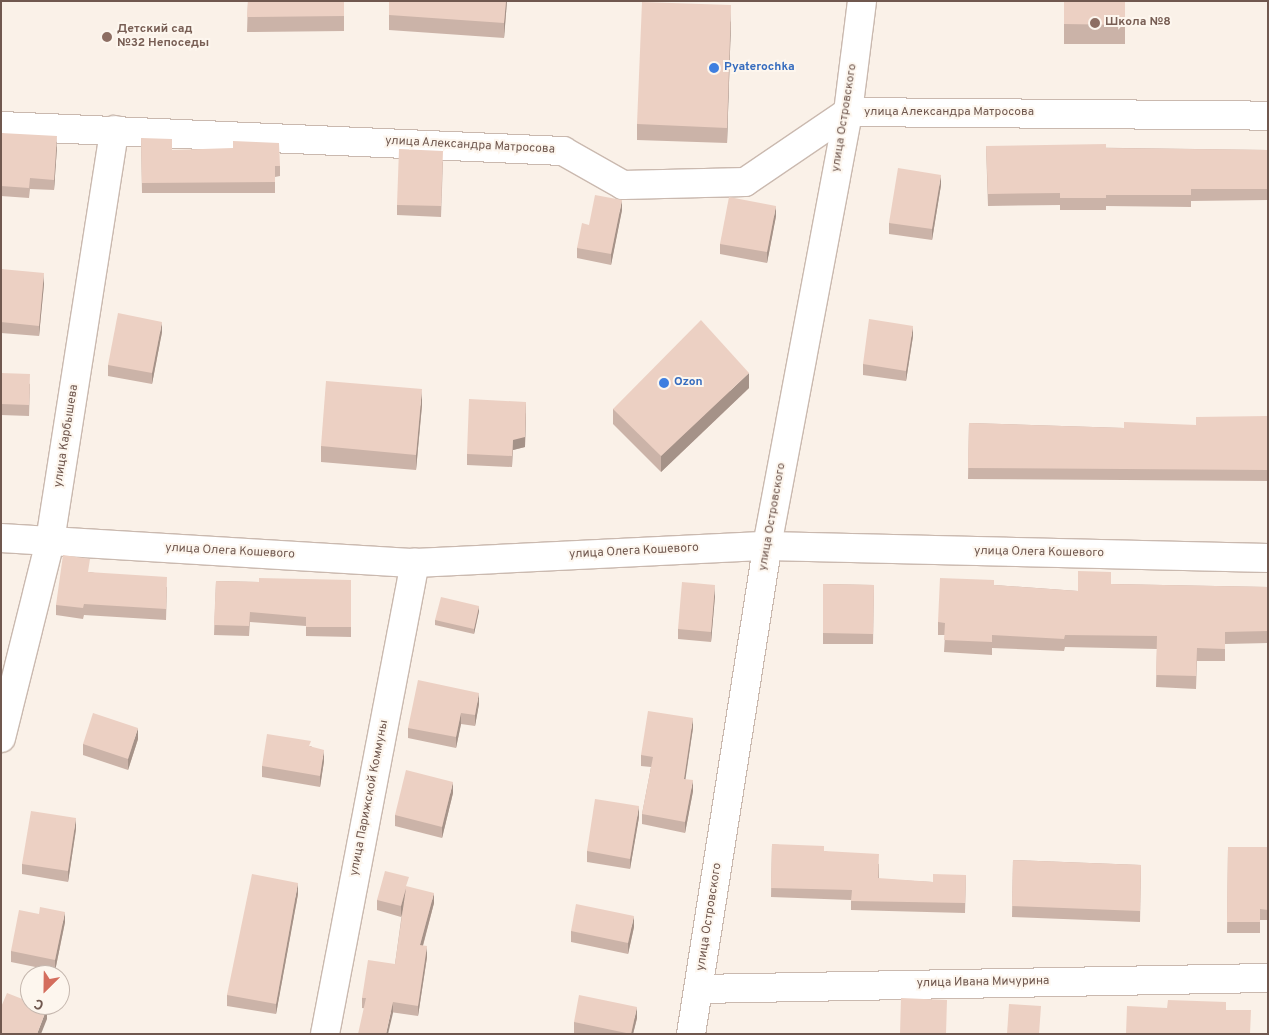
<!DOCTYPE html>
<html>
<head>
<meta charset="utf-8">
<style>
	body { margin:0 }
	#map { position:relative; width:1269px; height:1035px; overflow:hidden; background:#faf1e8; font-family:Overpass,sans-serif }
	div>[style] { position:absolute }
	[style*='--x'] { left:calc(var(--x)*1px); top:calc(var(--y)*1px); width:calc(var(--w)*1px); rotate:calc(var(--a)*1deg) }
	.roads { filter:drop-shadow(1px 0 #cab9af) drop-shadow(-1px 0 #cab9af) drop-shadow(0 1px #cab9af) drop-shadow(0 -1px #cab9af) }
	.street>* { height:28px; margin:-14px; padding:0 14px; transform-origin:14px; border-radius:14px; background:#fff }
	.secondary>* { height:28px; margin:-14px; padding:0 14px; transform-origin:14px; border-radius:14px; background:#fff }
	.wall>* { inset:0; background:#cbb3a8 }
	.shaded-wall>* { inset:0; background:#a59288 }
	.building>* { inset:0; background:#ecd0c3 }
	.dots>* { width:14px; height:14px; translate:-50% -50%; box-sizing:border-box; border:2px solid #fdf6ee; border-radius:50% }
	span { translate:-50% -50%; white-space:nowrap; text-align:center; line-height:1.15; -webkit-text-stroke:4px #fdf6ee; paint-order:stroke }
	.education-label { font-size:12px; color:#785e54; font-weight:700 }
	.left { translate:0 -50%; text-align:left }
	.shop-label { font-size:12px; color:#366cbe; font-weight:700 }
	.street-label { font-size:12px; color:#70584f }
	.frame { position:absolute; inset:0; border:2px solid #70584f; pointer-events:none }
	.north { position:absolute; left:20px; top:965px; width:50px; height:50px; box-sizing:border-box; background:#fdf6ee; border:1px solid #c5b7ae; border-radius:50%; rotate:203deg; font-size:14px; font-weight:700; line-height:20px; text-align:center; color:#70584f }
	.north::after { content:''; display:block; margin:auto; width:18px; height:22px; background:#d46d5d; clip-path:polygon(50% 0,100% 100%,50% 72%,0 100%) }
</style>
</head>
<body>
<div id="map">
	<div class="roads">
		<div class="street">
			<i style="--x:1;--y:126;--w:563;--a:2.55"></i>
			<i style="--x:563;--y:151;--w:69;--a:29.5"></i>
			<i style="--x:623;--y:185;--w:122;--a:-1.4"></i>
			<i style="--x:745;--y:182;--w:125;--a:-34.2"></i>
			<i style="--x:1;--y:538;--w:415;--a:3.5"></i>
			<i style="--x:415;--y:563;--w:352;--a:-2.8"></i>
			<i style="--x:767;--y:546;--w:501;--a:1.37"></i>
			<i style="--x:1;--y:738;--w:203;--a:-76"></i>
			<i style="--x:50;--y:541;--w:416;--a:-81.1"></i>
			<i style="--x:699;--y:989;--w:569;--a:-1.11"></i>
			<i style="--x:325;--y:1034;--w:480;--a:-79.2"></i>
			<i style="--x:691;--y:1034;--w:494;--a:-81.1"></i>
			<i style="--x:767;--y:546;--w:441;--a:-79.4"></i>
			<i style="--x:848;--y:112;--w:112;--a:-82.8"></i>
		</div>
		<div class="secondary">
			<i style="--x:848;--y:112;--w:420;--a:0.5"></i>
		</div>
	</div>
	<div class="wall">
		<i style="clip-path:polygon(248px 1px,344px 1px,344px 31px,247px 32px)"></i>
		<i style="clip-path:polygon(389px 1px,507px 1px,504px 38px,389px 30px)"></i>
		<i style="clip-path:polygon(1064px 1px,1125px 1px,1125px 44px,1064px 44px)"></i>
		<i style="clip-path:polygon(731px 21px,727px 143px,637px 140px,637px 124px)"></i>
		<i style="clip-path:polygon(1px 133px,57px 147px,54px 190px,30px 189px,29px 198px,1px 196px)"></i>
		<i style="clip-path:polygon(141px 138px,172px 150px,280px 166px,280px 176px,275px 177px,275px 193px,142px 193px)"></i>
		<i style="clip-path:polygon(986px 146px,1268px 150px,1268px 200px,1191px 201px,1191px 207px,1106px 206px,1106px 210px,1060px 210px,1060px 205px,988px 206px)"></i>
		<i style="clip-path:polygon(443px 161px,441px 217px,397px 215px,397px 205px)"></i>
		<i style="clip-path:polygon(941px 185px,932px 240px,889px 234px,889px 223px)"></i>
		<i style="clip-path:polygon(622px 210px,611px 265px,577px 258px,577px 248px)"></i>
		<i style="clip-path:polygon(776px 216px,767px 263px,720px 254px,720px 244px)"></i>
		<i style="clip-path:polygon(1px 269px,44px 284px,39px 336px,1px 333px)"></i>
		<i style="clip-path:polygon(162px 332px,152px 384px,108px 376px,108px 365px)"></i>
		<i style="clip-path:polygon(913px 336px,906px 381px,863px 375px,863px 364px)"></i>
		<i style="clip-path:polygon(1px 373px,30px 384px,29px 416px,1px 415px)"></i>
		<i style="clip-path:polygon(749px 388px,661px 472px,613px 424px,613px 409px)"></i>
		<i style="clip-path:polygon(422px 405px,416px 470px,321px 462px,321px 446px)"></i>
		<i style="clip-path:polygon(526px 413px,525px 447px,513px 450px,512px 467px,467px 465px,467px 454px)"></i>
		<i style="clip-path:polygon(1268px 416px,1268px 481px,968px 479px,969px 423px,1124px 428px,1196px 425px)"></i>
		<i style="clip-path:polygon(90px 572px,167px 587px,166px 620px,84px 615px,83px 619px,56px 615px,56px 605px)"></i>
		<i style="clip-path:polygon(351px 580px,351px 637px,306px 636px,306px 626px,250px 622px,249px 636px,214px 635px,216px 581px,259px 582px)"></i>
		<i style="clip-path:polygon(823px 584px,874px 585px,873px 644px,823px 644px)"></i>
		<i style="clip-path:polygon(1111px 584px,1268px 587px,1268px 643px,1225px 644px,1225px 661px,1197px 661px,1196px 689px,1156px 687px,1157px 649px,1065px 647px,1064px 651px,992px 648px,992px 655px,944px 652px,945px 635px,938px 635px,938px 622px,994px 585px,1078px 591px)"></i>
		<i style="clip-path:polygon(715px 596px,711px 642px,678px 639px,678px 629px)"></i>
		<i style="clip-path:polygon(479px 611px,474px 634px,435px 625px,435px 620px)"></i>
		<i style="clip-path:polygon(479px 704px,475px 726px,461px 724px,456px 748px,408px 738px,408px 728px)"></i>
		<i style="clip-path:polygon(693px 728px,685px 779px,693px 791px,685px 833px,642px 824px,642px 814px,651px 767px,641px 766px,641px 755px)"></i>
		<i style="clip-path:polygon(138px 739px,128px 770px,83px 755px,83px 744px)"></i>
		<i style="clip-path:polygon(311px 746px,324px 761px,320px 787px,262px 777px,262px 766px)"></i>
		<i style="clip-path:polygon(453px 793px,442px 838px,395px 826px,395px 815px)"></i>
		<i style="clip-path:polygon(639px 817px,630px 869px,587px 862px,587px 851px)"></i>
		<i style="clip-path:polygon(76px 829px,68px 882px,22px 874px,22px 864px)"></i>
		<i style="clip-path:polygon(772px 844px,824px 851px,879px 864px,879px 879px,933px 882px,966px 875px,965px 913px,851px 910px,851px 900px,771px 897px)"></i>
		<i style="clip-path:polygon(1228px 847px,1268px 847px,1268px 920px,1260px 920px,1260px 933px,1227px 933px)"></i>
		<i style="clip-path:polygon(1013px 860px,1141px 865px,1140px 922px,1012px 917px)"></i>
		<i style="clip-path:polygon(409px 887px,434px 903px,423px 946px,427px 957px,418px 1016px,362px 1008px,362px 998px,395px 964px,402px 913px,401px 917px,377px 910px,377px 900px)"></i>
		<i style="clip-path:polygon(298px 894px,276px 1014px,227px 1006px,227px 995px)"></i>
		<i style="clip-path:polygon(65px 922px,55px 971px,11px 962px,11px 951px)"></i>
		<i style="clip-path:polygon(634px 927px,628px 954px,571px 942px,571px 931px)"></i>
		<i style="clip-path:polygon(637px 1018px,633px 1034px,578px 1034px,574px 1033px,574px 1022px)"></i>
	</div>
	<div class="shaded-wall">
		<i style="clip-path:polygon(506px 1px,507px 1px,504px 38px,504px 23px)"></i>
		<i style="clip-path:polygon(731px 5px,731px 21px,727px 143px,727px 128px)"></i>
		<i style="clip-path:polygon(57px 136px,57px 147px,54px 190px,54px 180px)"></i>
		<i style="clip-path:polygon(941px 175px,941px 185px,932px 240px,932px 229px)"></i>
		<i style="clip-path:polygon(622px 200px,622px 210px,611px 265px,611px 254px)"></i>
		<i style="clip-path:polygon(776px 206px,776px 216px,767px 263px,767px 252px)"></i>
		<i style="clip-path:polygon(44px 273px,44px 284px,39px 336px,39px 326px)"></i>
		<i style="clip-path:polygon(162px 322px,162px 332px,152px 384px,152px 373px)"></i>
		<i style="clip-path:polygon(913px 326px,913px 336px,906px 381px,906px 371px)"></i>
		<i style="clip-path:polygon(749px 373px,749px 388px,661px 472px,661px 456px)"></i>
		<i style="clip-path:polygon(422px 389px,422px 405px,416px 470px,416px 455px)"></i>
		<i style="clip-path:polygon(526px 402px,525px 447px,513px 450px,512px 467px,513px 440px)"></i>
		<i style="clip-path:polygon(715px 585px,715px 596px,711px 642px,711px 632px)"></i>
		<i style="clip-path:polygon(479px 606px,479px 611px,474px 634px,474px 629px)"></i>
		<i style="clip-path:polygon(479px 693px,479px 704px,475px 726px,475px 715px)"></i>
		<i style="clip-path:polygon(461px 713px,461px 724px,456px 748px,456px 737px)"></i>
		<i style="clip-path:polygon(693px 718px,693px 728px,684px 789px,684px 779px)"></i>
		<i style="clip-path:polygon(138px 728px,138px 739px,128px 770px,128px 759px)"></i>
		<i style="clip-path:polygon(324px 750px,324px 761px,320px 787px,320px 776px)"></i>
		<i style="clip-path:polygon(693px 780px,693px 791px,685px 833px,685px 822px)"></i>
		<i style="clip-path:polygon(453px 782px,453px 793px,442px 838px,442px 827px)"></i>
		<i style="clip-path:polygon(639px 806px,639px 817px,630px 869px,630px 859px)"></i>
		<i style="clip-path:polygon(76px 818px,76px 829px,68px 882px,68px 871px)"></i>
		<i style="clip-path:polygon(298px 883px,298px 894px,276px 1014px,276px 1004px)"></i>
		<i style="clip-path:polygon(406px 888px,406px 899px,401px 917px,401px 906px)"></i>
		<i style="clip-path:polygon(434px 893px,434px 903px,420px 956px,420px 945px)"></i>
		<i style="clip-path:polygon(65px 912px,65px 922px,55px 971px,55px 960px)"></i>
		<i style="clip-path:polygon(634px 916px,634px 927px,628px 954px,628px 943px)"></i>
		<i style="clip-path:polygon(427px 946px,427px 957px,418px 1016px,418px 1006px)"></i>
		<i style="clip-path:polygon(393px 1002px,393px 1013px,388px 1034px,386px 1034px)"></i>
		<i style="clip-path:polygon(637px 1007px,637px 1018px,633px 1034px,631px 1034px)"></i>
		<i style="clip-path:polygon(47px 1008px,47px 1019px,41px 1034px,37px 1034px)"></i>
	</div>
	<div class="building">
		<i style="clip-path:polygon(248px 1px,344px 1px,344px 16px,247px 17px)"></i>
		<i style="clip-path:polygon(389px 1px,506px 1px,504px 23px,389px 15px)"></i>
		<i style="clip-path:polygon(1064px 1px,1125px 1px,1125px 25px,1064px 24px)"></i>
		<i style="clip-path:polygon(642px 2px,731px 5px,727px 128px,637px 124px)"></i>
		<i style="clip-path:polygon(1px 133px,57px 136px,54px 180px,30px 178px,29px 188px,1px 186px)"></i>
		<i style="clip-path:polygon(141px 138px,172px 139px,172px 150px,233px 148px,233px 141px,279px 143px,280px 166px,275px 166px,275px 182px,142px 183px)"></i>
		<i style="clip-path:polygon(1106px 144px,1106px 148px,1268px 150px,1268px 189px,1191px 189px,1191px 195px,1106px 195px,1106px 198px,1060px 198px,1060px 193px,988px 194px,986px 146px)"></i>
		<i style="clip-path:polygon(399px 149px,443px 151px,441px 206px,397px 205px)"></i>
		<i style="clip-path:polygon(898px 168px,941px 175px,932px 229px,889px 223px)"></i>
		<i style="clip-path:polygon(595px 195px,622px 200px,611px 254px,577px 248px,582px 223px,589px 225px)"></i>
		<i style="clip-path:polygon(729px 197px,776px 206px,767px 252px,720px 244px)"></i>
		<i style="clip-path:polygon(1px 269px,44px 273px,39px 326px,1px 322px)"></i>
		<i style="clip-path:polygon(118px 313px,162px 322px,152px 373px,108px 365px)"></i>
		<i style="clip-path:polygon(869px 319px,913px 326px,906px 371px,863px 364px)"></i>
		<i style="clip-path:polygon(701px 320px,749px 373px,661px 456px,613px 409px)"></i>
		<i style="clip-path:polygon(1px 373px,30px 374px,29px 405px,1px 404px)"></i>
		<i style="clip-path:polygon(326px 381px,422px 389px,416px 455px,321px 446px)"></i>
		<i style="clip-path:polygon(469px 399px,526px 402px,525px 437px,513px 440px,512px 456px,467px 454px)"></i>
		<i style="clip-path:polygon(1268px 416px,1268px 470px,968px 468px,969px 423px,1124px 428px,1124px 422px,1196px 425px,1196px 417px)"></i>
		<i style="clip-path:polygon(63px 555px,90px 559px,88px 572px,167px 577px,166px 609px,84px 604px,83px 608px,56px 605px)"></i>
		<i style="clip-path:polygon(1078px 571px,1111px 572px,1111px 584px,1268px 587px,1268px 631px,1225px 632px,1225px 649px,1197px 648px,1196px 676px,1156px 675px,1157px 636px,1065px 635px,1064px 639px,992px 635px,992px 642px,944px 640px,945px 623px,938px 622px,940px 578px,994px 580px,994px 585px,1078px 591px)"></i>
		<i style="clip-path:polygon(259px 578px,351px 580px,351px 627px,306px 627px,306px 617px,250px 612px,249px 626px,214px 625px,216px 581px,259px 582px)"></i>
		<i style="clip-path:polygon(682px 582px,715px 585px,711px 632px,678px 629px)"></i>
		<i style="clip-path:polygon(823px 584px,874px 585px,873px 634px,823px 633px)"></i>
		<i style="clip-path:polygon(441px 597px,479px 606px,474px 629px,435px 620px)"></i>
		<i style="clip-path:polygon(418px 680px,479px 693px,475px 715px,461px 713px,456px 737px,408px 728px)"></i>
		<i style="clip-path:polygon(648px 711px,693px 718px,684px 779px,693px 780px,685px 822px,642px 814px,653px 757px,641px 755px)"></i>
		<i style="clip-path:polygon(93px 713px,138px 728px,128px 759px,83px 744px)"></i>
		<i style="clip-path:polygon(267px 734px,311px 741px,309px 746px,324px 750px,320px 776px,262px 766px)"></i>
		<i style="clip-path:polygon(406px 770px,453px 782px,442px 827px,395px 815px)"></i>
		<i style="clip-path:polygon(595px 799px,639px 806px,630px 859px,587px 851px)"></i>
		<i style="clip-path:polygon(31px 811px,76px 818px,68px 871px,22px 864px)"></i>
		<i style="clip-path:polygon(772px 844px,824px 846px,824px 851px,879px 854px,878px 878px,933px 882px,933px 874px,966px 875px,965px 903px,851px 901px,852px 890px,771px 888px)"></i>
		<i style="clip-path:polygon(1228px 847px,1268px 847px,1268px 910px,1260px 909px,1260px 922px,1227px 922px)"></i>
		<i style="clip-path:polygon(1013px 860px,1141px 865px,1140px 911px,1012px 906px)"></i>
		<i style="clip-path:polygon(385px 871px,409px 877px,406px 886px,434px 893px,420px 945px,427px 946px,418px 1006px,393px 1002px,386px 1034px,358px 1034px,366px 998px,362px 998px,368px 960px,395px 964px,406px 888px,401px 906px,377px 900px)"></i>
		<i style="clip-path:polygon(252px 874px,298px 883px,276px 1004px,227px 995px)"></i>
		<i style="clip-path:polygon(576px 904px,634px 916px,628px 943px,571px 931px)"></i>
		<i style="clip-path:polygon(40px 907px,65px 912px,55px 960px,11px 951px,19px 910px,39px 914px)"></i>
		<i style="clip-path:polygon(7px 993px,30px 1002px,30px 1005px,39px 1005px,47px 1008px,37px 1034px,1px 1034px,1px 1007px)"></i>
		<i style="clip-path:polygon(579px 995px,637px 1007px,631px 1034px,574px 1022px)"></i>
		<i style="clip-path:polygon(901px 998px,947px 1000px,946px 1034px,900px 1034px)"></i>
		<i style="clip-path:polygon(1168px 1000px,1226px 1002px,1226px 1010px,1251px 1010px,1250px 1034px,1126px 1034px,1127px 1006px,1167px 1008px)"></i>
		<i style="clip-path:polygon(1009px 1004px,1041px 1006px,1039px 1034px,1007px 1034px)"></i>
	</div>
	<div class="dots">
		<i style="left:1095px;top:23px;background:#8d6e63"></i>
		<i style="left:107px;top:37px;background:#8d6e63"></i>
		<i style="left:714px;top:68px;background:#3f7fe0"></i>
		<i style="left:664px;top:383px;background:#3f7fe0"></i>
	</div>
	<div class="education-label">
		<span class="left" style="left:1105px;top:23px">Школа №8</span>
		<span class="left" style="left:117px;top:37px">Детский сад<br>№32 Непоседы</span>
	</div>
	<div class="shop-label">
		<span class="left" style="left:724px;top:68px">Pyaterochka</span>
		<span class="left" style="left:674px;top:383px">Ozon</span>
	</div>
	<div class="street-label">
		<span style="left:949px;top:113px">улица Александра Матросова</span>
		<span style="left:845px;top:118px;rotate:-81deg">улица Островского</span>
		<span style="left:470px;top:146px;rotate:3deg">улица Александра Матросова</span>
		<span style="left:67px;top:436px;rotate:-81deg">улица Карбышева</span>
		<span style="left:773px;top:517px;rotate:-80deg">улица Островского</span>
		<span style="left:230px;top:552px;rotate:3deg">улица Олега Кошевого</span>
		<span style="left:634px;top:552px;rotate:-3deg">улица Олега Кошевого</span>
		<span style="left:1039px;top:553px;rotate:1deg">улица Олега Кошевого</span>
		<span style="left:370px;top:798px;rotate:-79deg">улица Парижской Коммуны</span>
		<span style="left:710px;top:917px;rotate:-81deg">улица Островского</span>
		<span style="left:983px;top:983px;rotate:-1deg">улица Ивана Мичурина</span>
	</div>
	<div class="frame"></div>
	<div class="north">С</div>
</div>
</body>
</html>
